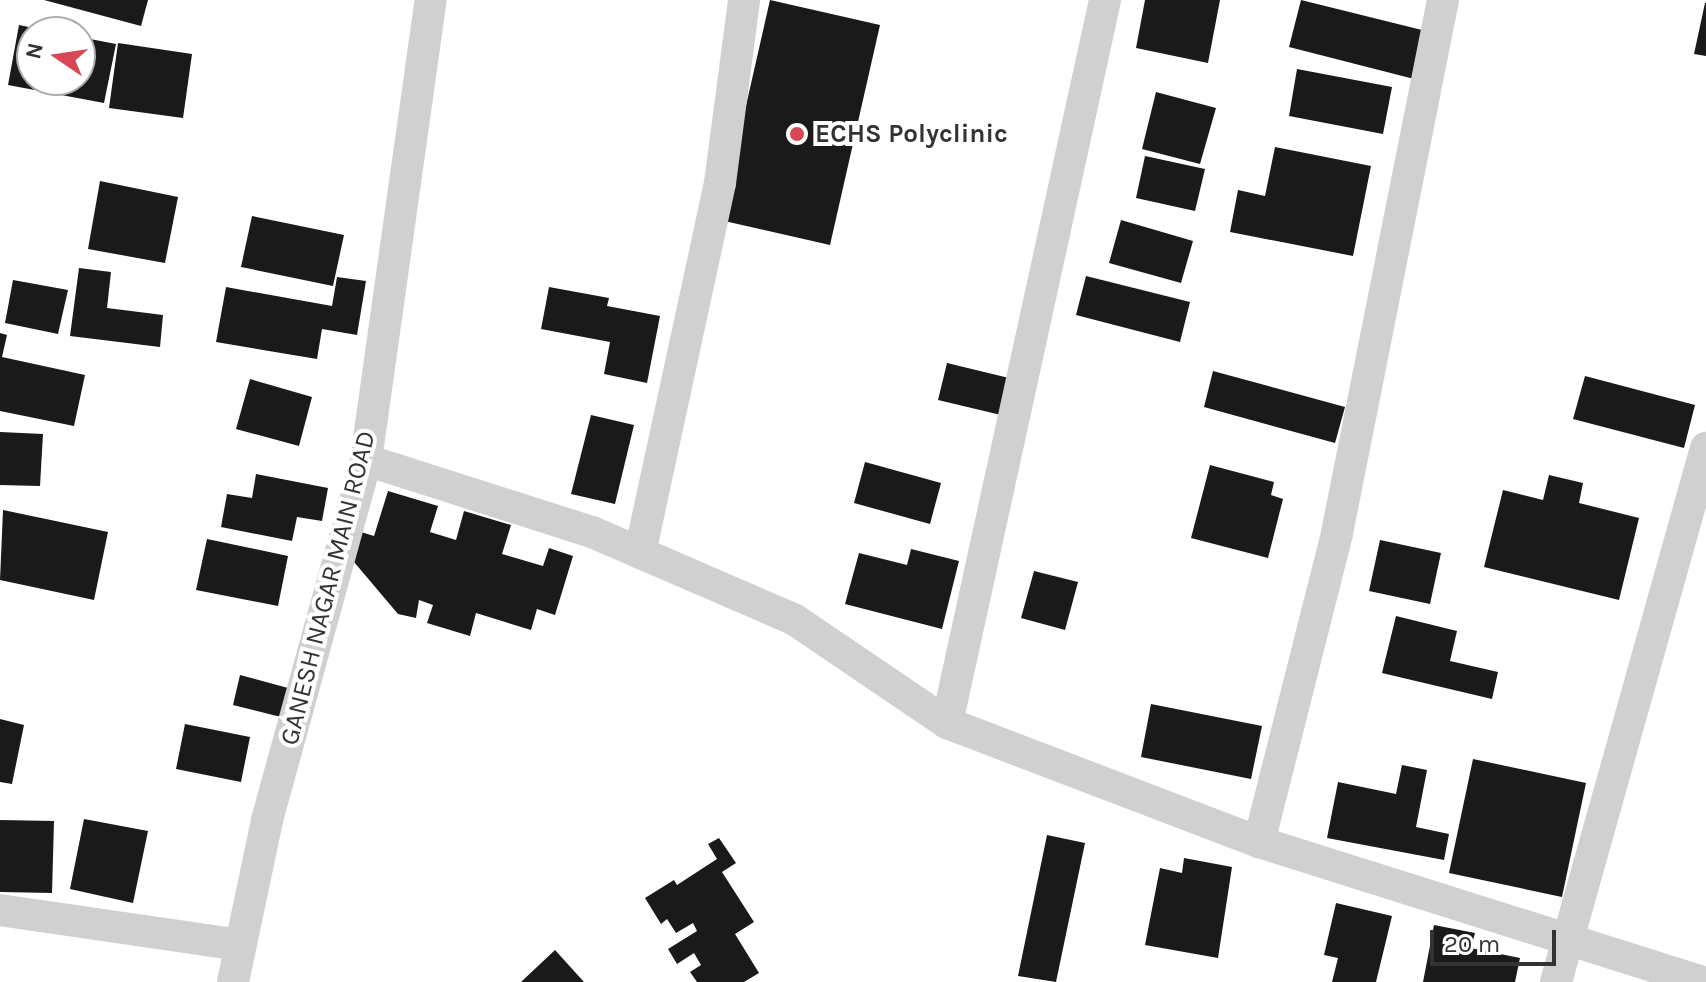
<!DOCTYPE html>
<html>
<head>
<meta charset="utf-8">
<style>
	body { margin:0 }
	#map { position:relative; width:1706px; height:982px; overflow:hidden; background:#fff; font-family:Karla,sans-serif }
	div>[style] { position:absolute }
	[style*='--x'] { left:calc(var(--x)*1px); top:calc(var(--y)*1px); width:calc(var(--w)*1px); rotate:calc(var(--a)*1deg) }
	.building>* { inset:0; background:#1a1a1a }
	.street>* { height:32px; margin:-16px; padding:0 16px; transform-origin:16px; border-radius:16px; background:#d0d0d0 }
	.dots>* { width:22px; height:22px; translate:-50% -50%; box-sizing:border-box; border:4px solid #fff; border-radius:50% }
	span { translate:-50% -50%; white-space:nowrap; text-align:center; line-height:1.15; -webkit-text-stroke:8px #fff; paint-order:stroke }
	.poi-label { font-size:26px; color:#333; font-weight:700 }
	.left { translate:0 -50%; text-align:left }
	.street-label { font-size:26px; color:#333 }
	.north { position:absolute; left:16px; top:16px; width:80px; height:80px; box-sizing:border-box; background:#fff; border:2px solid #adadad; border-radius:50%; rotate:283deg; font-size:22px; font-weight:700; line-height:32px; text-align:center; color:#333 }
	.north::after { content:''; display:block; margin:auto; width:28px; height:36px; background:#d74756; clip-path:polygon(50% 0,100% 100%,50% 72%,0 100%) }
	.scale { position:absolute; left:1430px; top:930px; width:126px; height:36px; box-sizing:border-box; border:4px solid #333; border-top:0; padding-left:10px; font-size:24px; line-height:28px; white-space:nowrap; color:#333; -webkit-text-stroke:6px #fff; paint-order:stroke }
</style>
</head>
<body>
<div id="map">
	<div class="building">
		<i style="clip-path:polygon(44px 0,148px 0,141px 26px)"></i>
		<i style="clip-path:polygon(770px 0,880px 25px,830px 245px,720px 220px)"></i>
		<i style="clip-path:polygon(1145px 0,1220px 0,1208px 63px,1136px 48px)"></i>
		<i style="clip-path:polygon(1301px 0,1430px 32px,1418px 80px,1289px 47px)"></i>
		<i style="clip-path:polygon(1705px 3px,1706px 3px,1706px 56px,1694px 54px)"></i>
		<i style="clip-path:polygon(19px 25px,48px 31px,32px 32px,32px 80px,80px 80px,80px 37px,116px 44px,104px 103px,8px 85px)"></i>
		<i style="clip-path:polygon(118px 43px,192px 54px,183px 118px,109px 108px)"></i>
		<i style="clip-path:polygon(1297px 69px,1392px 87px,1383px 134px,1289px 116px)"></i>
		<i style="clip-path:polygon(1156px 92px,1216px 108px,1200px 164px,1142px 149px)"></i>
		<i style="clip-path:polygon(1275px 147px,1371px 166px,1353px 256px,1230px 232px,1238px 190px,1265px 196px)"></i>
		<i style="clip-path:polygon(1145px 156px,1205px 169px,1195px 211px,1136px 198px)"></i>
		<i style="clip-path:polygon(100px 181px,178px 197px,165px 263px,88px 249px)"></i>
		<i style="clip-path:polygon(252px 216px,344px 235px,333px 286px,241px 267px)"></i>
		<i style="clip-path:polygon(1121px 220px,1193px 241px,1181px 283px,1109px 263px)"></i>
		<i style="clip-path:polygon(79px 268px,111px 272px,107px 308px,163px 315px,160px 347px,70px 336px)"></i>
		<i style="clip-path:polygon(1086px 276px,1190px 302px,1180px 342px,1076px 315px)"></i>
		<i style="clip-path:polygon(337px 277px,366px 281px,357px 335px,322px 329px,317px 359px,216px 342px,226px 287px,332px 306px)"></i>
		<i style="clip-path:polygon(13px 280px,68px 290px,58px 334px,5px 323px)"></i>
		<i style="clip-path:polygon(549px 287px,609px 298px,607px 306px,660px 316px,647px 383px,604px 374px,610px 342px,541px 329px)"></i>
		<i style="clip-path:polygon(0 333px,7px 335px,2px 357px,85px 375px,74px 426px,0 411px)"></i>
		<i style="clip-path:polygon(947px 363px,1009px 378px,1001px 415px,938px 400px)"></i>
		<i style="clip-path:polygon(1213px 371px,1345px 407px,1335px 443px,1204px 407px)"></i>
		<i style="clip-path:polygon(1585px 376px,1695px 405px,1684px 448px,1573px 419px)"></i>
		<i style="clip-path:polygon(250px 379px,312px 397px,299px 446px,236px 429px)"></i>
		<i style="clip-path:polygon(591px 415px,634px 425px,615px 504px,571px 494px)"></i>
		<i style="clip-path:polygon(0 432px,43px 434px,40px 486px,0 485px)"></i>
		<i style="clip-path:polygon(865px 462px,941px 483px,930px 524px,854px 503px)"></i>
		<i style="clip-path:polygon(1210px 465px,1274px 482px,1271px 495px,1283px 499px,1268px 558px,1191px 538px)"></i>
		<i style="clip-path:polygon(256px 474px,328px 488px,322px 521px,297px 517px,292px 541px,221px 527px,227px 494px,252px 498px)"></i>
		<i style="clip-path:polygon(1549px 475px,1583px 483px,1579px 503px,1639px 518px,1619px 600px,1484px 567px,1503px 490px,1543px 500px)"></i>
		<i style="clip-path:polygon(388px 491px,438px 506px,430px 532px,456px 540px,464px 511px,511px 525px,502px 554px,543px 566px,549px 548px,573px 556px,555px 615px,537px 609px,531px 630px,476px 613px,470px 636px,427px 623px,433px 605px,419px 600px,416px 618px,398px 614px,354px 562px,361px 532px,374px 536px)"></i>
		<i style="clip-path:polygon(3px 510px,108px 532px,94px 600px,0 580px)"></i>
		<i style="clip-path:polygon(207px 539px,288px 556px,278px 606px,196px 590px)"></i>
		<i style="clip-path:polygon(1380px 540px,1441px 553px,1430px 604px,1369px 591px)"></i>
		<i style="clip-path:polygon(911px 549px,959px 561px,942px 629px,845px 604px,859px 553px,907px 565px)"></i>
		<i style="clip-path:polygon(1034px 571px,1078px 582px,1065px 630px,1021px 618px)"></i>
		<i style="clip-path:polygon(1396px 616px,1457px 631px,1450px 661px,1498px 672px,1492px 699px,1382px 673px)"></i>
		<i style="clip-path:polygon(240px 675px,288px 688px,281px 717px,233px 705px)"></i>
		<i style="clip-path:polygon(1151px 704px,1262px 726px,1251px 779px,1141px 757px)"></i>
		<i style="clip-path:polygon(0 719px,24px 725px,12px 784px,0 782px)"></i>
		<i style="clip-path:polygon(185px 724px,250px 737px,241px 782px,176px 769px)"></i>
		<i style="clip-path:polygon(1473px 759px,1586px 783px,1562px 897px,1449px 873px)"></i>
		<i style="clip-path:polygon(1402px 765px,1427px 770px,1416px 827px,1449px 834px,1444px 860px,1327px 838px,1338px 782px,1396px 794px)"></i>
		<i style="clip-path:polygon(84px 819px,148px 831px,133px 903px,70px 889px)"></i>
		<i style="clip-path:polygon(0 820px,54px 821px,52px 893px,0 892px)"></i>
		<i style="clip-path:polygon(1047px 835px,1085px 843px,1056px 982px,1018px 976px)"></i>
		<i style="clip-path:polygon(719px 838px,736px 863px,722px 872px,754px 922px,735px 934px,759px 973px,744px 982px,697px 982px,690px 972px,701px 965px,694px 953px,677px 964px,668px 949px,697px 931px,693px 923px,676px 933px,667px 919px,661px 924px,645px 898px,674px 880px,677px 885px,717px 859px,708px 844px)"></i>
		<i style="clip-path:polygon(1184px 858px,1232px 867px,1218px 958px,1145px 945px,1160px 868px,1182px 873px)"></i>
		<i style="clip-path:polygon(1336px 903px,1392px 916px,1376px 982px,1332px 982px,1338px 958px,1324px 955px)"></i>
		<i style="clip-path:polygon(1434px 925px,1475px 933px,1471px 948px,1520px 958px,1515px 982px,1423px 982px)"></i>
		<i style="clip-path:polygon(555px 950px,584px 982px,521px 982px)"></i>
	</div>
	<div class="street">
		<i style="--x:366;--y:460;--w:237;--a:17.7"></i>
		<i style="--x:592;--y:532;--w:221;--a:23.4"></i>
		<i style="--x:795;--y:620;--w:184;--a:34.1"></i>
		<i style="--x:947;--y:723;--w:334;--a:20.9"></i>
		<i style="--x:1259;--y:842;--w:466;--a:17.5"></i>
		<i style="--x:640;--y:553;--w:379;--a:-77.8"></i>
		<i style="--x:720;--y:183;--w:185;--a:-82.5"></i>
		<i style="--x:947;--y:723;--w:740;--a:-77.67"></i>
		<i style="--x:1259;--y:842;--w:319;--a:-75.8"></i>
		<i style="--x:1337;--y:533;--w:543;--a:-78.75"></i>
		<i style="--x:0;--y:910;--w:242;--a:8.3"></i>
		<i style="--x:233;--y:982;--w:166;--a:-78.1"></i>
		<i style="--x:267;--y:820;--w:373;--a:-74.6"></i>
		<i style="--x:366;--y:460;--w:465;--a:-82"></i>
		<i style="--x:1556;--y:982;--w:555;--a:-74.31"></i>
	</div>
	<div class="dots">
		<i style="left:797px;top:134px;background:#d74756"></i>
	</div>
	<div class="poi-label">
		<span class="left" style="left:815px;top:134px">ECHS Polyclinic</span>
	</div>
	<div class="street-label">
		<span style="left:328px;top:588px;rotate:-76deg">GANESH NAGAR MAIN ROAD</span>
	</div>
	<div class="north">N</div>
	<div class="scale">20 m</div>
</div>
</body>
</html>
